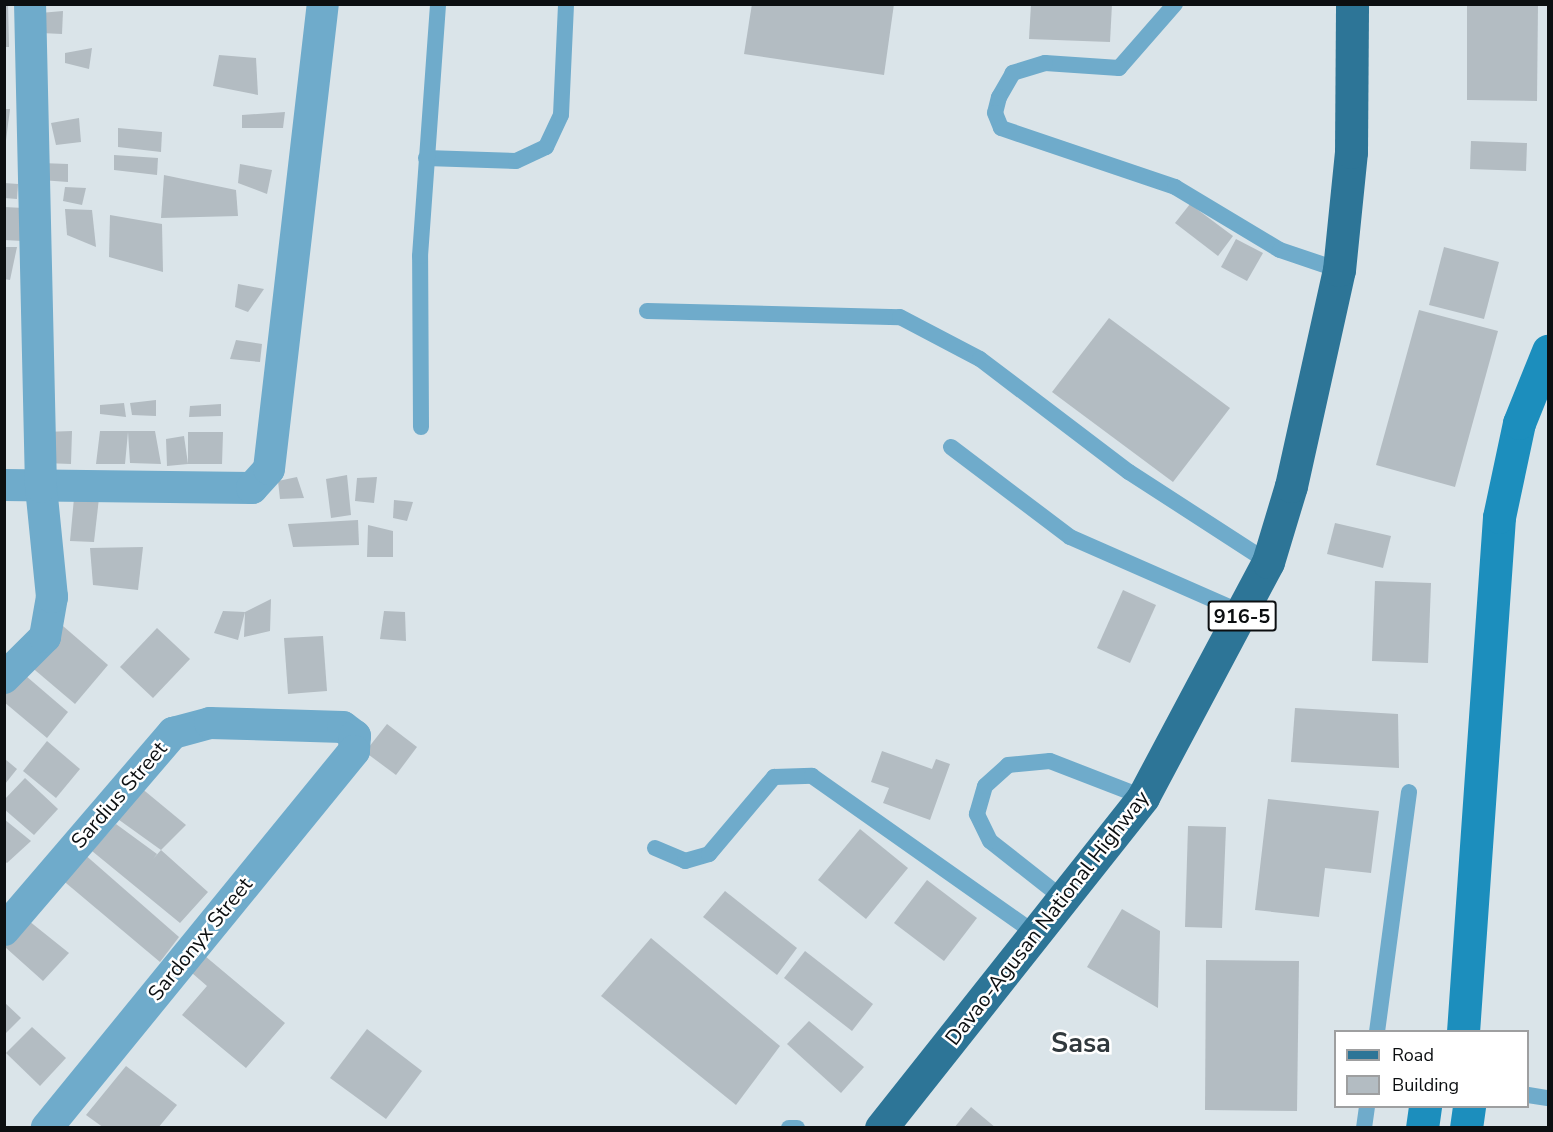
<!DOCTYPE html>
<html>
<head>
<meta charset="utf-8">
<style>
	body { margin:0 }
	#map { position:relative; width:1553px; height:1132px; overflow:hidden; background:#dae4e9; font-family:"Nunito Sans",sans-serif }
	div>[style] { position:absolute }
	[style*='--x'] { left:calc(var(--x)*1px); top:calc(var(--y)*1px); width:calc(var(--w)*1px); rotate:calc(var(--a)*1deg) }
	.building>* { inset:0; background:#b3bcc2 }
	.lane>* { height:16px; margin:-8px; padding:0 8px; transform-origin:8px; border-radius:8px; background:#6fabcb }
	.street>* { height:32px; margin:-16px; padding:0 16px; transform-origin:16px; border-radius:16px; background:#6fabcb }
	.secondary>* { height:33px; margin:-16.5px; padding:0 16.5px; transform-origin:16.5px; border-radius:16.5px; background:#1c8ebd }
	.primary>* { height:33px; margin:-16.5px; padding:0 16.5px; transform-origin:16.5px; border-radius:16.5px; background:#2d7597 }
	span { translate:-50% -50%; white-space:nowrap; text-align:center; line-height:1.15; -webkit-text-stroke:5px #fff; paint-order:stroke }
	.shield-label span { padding:2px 4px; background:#fff; border:2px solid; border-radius:4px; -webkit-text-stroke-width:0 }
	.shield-label { font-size:20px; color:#0c0f11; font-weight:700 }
	.street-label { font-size:21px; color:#0c0f11 }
	.district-label { font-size:27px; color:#31393d; font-weight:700 }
	.frame { position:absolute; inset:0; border:6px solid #0c0f11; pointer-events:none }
	.legend { position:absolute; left:1334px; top:1030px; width:195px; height:78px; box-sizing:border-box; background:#fff; border:2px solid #9e9fa0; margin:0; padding:8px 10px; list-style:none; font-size:18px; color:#0c0f11 }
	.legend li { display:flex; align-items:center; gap:12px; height:30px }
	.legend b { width:30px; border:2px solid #9e9fa0 }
</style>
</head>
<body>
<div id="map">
	<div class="building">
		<i style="clip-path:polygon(4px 4px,8px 4px,9px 47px,4px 47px)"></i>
		<i style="clip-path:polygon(752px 4px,894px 4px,884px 75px,744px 54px)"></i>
		<i style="clip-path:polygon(1031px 4px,1112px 4px,1110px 42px,1029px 39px)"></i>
		<i style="clip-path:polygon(1467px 4px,1538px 4px,1537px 101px,1467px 100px)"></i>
		<i style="clip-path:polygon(63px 11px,62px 34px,41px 33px,40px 13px)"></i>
		<i style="clip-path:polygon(92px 48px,89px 69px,65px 63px,65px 53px)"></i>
		<i style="clip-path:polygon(219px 55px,256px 58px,258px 95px,213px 86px)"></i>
		<i style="clip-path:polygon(4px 109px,10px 109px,4px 156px)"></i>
		<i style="clip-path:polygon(285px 112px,283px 128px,242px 128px,242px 115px)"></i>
		<i style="clip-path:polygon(79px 118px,81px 142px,56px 145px,51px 123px)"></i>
		<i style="clip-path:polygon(118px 128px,162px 132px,161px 152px,118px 147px)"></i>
		<i style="clip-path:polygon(1471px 141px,1527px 143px,1526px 171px,1470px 169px)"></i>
		<i style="clip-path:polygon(114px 155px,158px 158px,157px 175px,114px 170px)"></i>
		<i style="clip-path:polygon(41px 163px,68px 164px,68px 182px,41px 180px)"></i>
		<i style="clip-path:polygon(240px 164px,272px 170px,267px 194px,238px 183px)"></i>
		<i style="clip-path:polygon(164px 175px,236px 190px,238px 216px,161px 218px)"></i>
		<i style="clip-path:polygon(4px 183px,18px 184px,17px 199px,4px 198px)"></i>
		<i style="clip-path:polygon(65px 187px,86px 188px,82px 205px,63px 201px)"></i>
		<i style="clip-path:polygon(1190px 204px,1233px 236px,1218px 256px,1175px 223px)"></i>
		<i style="clip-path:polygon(4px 207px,24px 208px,22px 241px,4px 240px)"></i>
		<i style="clip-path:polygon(65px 209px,92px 210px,96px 247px,67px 235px)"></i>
		<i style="clip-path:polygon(110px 215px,162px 224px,163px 272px,109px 257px)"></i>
		<i style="clip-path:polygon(1236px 239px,1263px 253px,1247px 281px,1221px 267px)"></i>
		<i style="clip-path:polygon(4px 247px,17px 247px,10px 280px,4px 279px)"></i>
		<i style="clip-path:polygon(1444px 247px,1499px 262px,1484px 319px,1429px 305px)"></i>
		<i style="clip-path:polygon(238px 284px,264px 289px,248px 312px,235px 307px)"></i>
		<i style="clip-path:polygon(1419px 310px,1498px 331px,1455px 487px,1376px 465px)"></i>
		<i style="clip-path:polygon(1109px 318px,1230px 408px,1173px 482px,1052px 392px)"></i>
		<i style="clip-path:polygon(236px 340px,262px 344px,260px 362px,230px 359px)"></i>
		<i style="clip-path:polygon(156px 400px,156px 416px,132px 415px,130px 403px)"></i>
		<i style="clip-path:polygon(124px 403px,126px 417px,100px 414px,100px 405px)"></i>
		<i style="clip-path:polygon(221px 404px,221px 416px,189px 417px,190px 406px)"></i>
		<i style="clip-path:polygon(72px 431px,71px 464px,44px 463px,44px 432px)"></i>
		<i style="clip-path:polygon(100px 431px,155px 431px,161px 464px,130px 463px,128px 432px,125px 464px,96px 464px)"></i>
		<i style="clip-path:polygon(188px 432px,223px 432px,222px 464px,188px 464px)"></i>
		<i style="clip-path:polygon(184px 436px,188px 464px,167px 466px,166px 439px)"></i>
		<i style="clip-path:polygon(347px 475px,351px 515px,331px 518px,326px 479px)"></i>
		<i style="clip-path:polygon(297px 477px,304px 498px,280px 499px,278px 481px)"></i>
		<i style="clip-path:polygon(377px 477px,374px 503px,355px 501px,357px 478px)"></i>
		<i style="clip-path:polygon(74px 498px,99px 498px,94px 542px,70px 541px)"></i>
		<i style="clip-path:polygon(394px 500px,413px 502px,407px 521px,393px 518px)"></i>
		<i style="clip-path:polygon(358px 520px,359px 545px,293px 547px,288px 524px)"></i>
		<i style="clip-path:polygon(1335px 523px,1391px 536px,1383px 568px,1327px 554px)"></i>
		<i style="clip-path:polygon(368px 525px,393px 531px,393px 557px,367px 557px)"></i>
		<i style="clip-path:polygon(143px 547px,138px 590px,93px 585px,90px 548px)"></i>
		<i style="clip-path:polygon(1375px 581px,1431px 583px,1428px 663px,1372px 661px)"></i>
		<i style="clip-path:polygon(1123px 590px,1156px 605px,1130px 663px,1097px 648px)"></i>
		<i style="clip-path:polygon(271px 599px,270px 631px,244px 637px,245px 612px,238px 640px,214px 633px,223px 611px,245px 612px)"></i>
		<i style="clip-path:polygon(384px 611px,405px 612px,406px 641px,380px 639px)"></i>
		<i style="clip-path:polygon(63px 626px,108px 665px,75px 704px,29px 665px)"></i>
		<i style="clip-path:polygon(157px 628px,190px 659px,153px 698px,120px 667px)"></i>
		<i style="clip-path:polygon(323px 636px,327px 691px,288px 694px,284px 638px)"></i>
		<i style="clip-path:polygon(19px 670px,68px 712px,47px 738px,4px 702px,4px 687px)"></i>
		<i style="clip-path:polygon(1295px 708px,1398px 714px,1399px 768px,1291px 762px)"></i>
		<i style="clip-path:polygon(387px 724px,417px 747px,396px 775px,365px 752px)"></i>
		<i style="clip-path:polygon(47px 741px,80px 769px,56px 798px,23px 771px)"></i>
		<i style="clip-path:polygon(882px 751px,932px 769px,936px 759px,950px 764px,930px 820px,883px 803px,889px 788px,871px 782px)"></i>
		<i style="clip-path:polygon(5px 759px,17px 769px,5px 784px)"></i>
		<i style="clip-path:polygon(25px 778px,58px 809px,34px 835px,4px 809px,4px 800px)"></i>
		<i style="clip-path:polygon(140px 787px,186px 825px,161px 850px,115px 817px)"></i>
		<i style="clip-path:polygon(1268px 799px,1379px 811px,1371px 873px,1325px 868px,1319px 917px,1255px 910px)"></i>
		<i style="clip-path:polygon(4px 819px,31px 841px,7px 863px,4px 861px)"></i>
		<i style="clip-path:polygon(116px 824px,157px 854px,153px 859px,161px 850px,208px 892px,180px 923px,92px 851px)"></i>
		<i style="clip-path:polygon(1188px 826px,1226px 827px,1222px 928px,1185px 927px)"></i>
		<i style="clip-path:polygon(860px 829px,908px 868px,866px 919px,818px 880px)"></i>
		<i style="clip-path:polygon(83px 853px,179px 937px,160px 962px,60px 878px)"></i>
		<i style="clip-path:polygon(927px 880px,977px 918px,944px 961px,894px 923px)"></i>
		<i style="clip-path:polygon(725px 891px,797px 948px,777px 975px,703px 917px)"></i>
		<i style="clip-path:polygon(1122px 909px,1160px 931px,1158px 1008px,1087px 967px)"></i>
		<i style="clip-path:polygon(29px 921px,69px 953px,43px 981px,5px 947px)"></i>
		<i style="clip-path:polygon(651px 938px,780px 1046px,736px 1105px,601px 996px)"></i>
		<i style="clip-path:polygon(199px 951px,285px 1023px,246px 1068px,182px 1015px,207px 986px,185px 967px)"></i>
		<i style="clip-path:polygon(805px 951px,873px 1004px,852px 1031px,784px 978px)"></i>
		<i style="clip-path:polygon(1206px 960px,1299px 961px,1297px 1111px,1205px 1110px)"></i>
		<i style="clip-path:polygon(4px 1002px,21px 1018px,4px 1035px)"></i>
		<i style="clip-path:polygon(809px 1021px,864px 1067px,841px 1093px,787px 1044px)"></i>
		<i style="clip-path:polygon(32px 1027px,66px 1058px,40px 1086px,6px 1053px)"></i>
		<i style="clip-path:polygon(367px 1029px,422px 1071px,386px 1119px,330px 1078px)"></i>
		<i style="clip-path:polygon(126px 1066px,177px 1105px,158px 1128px,104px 1128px,86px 1115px)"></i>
		<i style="clip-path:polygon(971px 1107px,996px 1128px,954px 1128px)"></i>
	</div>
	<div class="lane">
		<i style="--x:1175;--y:4;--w:85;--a:131.2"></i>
		<i style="--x:1119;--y:68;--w:74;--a:-176.1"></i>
		<i style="--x:1045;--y:63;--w:34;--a:163"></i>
		<i style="--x:1013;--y:73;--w:28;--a:120"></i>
		<i style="--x:999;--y:97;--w:16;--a:104"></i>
		<i style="--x:995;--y:113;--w:16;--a:68"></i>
		<i style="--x:1001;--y:128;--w:184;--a:18.7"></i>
		<i style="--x:1175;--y:187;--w:122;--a:31"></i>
		<i style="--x:1280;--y:250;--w:62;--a:18.7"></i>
		<i style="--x:426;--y:158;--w:90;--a:1.9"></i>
		<i style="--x:516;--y:161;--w:33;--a:-25"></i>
		<i style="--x:546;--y:147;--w:35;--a:-65"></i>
		<i style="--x:561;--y:115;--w:111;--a:-87.4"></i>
		<i style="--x:647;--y:311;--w:253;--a:1.4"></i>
		<i style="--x:900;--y:317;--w:90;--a:27.7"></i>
		<i style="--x:980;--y:359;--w:187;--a:37.2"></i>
		<i style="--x:1129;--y:472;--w:166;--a:32.9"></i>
		<i style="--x:421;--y:427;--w:171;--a:-90.3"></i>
		<i style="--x:420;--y:256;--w:253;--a:-85.9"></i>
		<i style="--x:951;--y:447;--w:149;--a:37.1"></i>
		<i style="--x:1070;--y:537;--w:189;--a:23.7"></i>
		<i style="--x:655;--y:848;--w:33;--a:23"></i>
		<i style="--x:685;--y:861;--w:25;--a:-16"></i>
		<i style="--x:709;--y:854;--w:101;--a:-49.8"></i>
		<i style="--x:774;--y:777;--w:38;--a:-2"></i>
		<i style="--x:812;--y:776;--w:276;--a:35.2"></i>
		<i style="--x:1065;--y:900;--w:95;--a:-141.8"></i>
		<i style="--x:990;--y:841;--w:30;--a:-116"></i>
		<i style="--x:977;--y:814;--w:29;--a:-74"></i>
		<i style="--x:985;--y:786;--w:31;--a:-42"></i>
		<i style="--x:1008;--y:765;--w:42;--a:-5.4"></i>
		<i style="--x:1050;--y:761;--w:100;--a:21.2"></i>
		<i style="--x:1377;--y:1032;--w:242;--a:-82.4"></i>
		<i style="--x:1528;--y:1095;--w:20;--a:9"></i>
		<i style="--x:789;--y:1128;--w:8;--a:0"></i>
		<i style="--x:1364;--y:1128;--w:22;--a:-82"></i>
	</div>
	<div class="street">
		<i style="--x:4;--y:485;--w:248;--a:0.7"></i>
		<i style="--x:252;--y:488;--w:25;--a:-48"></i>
		<i style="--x:269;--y:469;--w:468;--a:-83.4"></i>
		<i style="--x:4;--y:678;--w:58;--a:-45"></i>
		<i style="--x:45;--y:637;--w:41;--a:-80.1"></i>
		<i style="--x:52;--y:597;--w:111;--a:-95.7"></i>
		<i style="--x:41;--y:487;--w:483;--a:-91.3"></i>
		<i style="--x:4;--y:930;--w:260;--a:-49.4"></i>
		<i style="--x:173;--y:733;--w:38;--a:-15"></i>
		<i style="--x:210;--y:723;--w:133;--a:1.7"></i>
		<i style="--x:343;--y:727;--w:15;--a:37"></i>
		<i style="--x:355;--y:736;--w:15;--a:94"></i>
		<i style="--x:354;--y:751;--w:486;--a:129.2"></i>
	</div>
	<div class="secondary">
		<i style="--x:1463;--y:1032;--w:516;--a:-86"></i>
		<i style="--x:1499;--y:517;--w:96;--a:-78"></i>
		<i style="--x:1519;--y:423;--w:78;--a:-68.1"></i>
		<i style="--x:1422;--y:1128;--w:22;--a:-82"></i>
		<i style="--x:1466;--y:1128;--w:22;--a:-82"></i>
	</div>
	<div class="primary">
		<i style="--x:881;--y:1128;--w:422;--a:-51.6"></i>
		<i style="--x:1143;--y:797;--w:266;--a:-62"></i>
		<i style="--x:1268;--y:562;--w:79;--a:-73.2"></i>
		<i style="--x:1291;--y:486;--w:221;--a:-77.5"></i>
		<i style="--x:1339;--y:270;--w:119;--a:-84.2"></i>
		<i style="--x:1351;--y:152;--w:148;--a:-89.6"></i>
	</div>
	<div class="shield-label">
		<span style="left:1242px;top:616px">916-5</span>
	</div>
	<div class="street-label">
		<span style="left:119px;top:795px;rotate:-49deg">Sardius Street</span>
		<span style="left:1047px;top:918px;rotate:-52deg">Davao-Agusan National Highway</span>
		<span style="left:200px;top:939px;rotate:-51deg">Sardonyx Street</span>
	</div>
	<div class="district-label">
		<span style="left:1081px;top:1044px">Sasa</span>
	</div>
	<div class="frame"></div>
	<ul class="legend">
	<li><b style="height:8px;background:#2d7597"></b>Road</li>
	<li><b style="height:16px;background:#b3bcc2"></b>Building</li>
	</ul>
</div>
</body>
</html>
